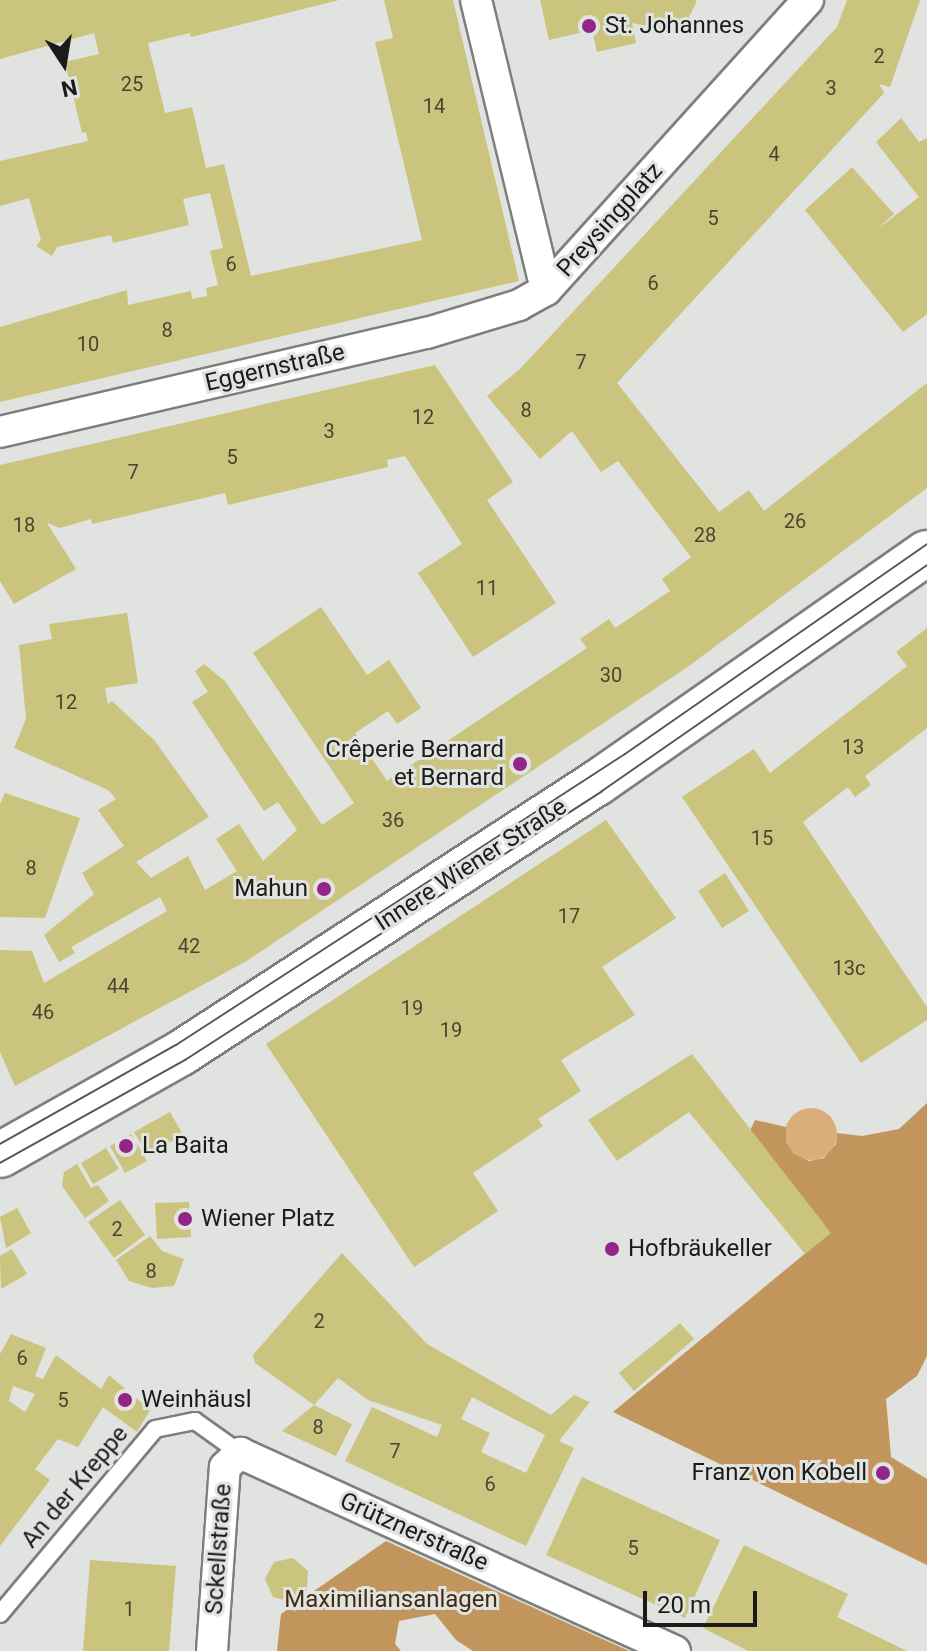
<!DOCTYPE html>
<meta charset="utf-8">
<style>
body{margin:0}
#map{position:relative;width:927px;height:1651px;overflow:hidden;background:#e0e3df;font-family:Roboto,sans-serif}
div>[style]{position:absolute}
[style*='--x']{left:calc(var(--x)*1px);top:calc(var(--y)*1px);width:calc(var(--w)*1px);rotate:calc(var(--a)*1deg)}
.green>*{inset:0;background:#daae79}
.round{border-radius:50%}
.forest>*{inset:0;background:#c2955d}
.building>*{inset:0;background:#cbc47e}
.roads{filter:drop-shadow(2px 0 #7c7f7b) drop-shadow(-2px 0 #7c7f7b) drop-shadow(0 2px #7c7f7b) drop-shadow(0 -2px #7c7f7b)}
.lane>*{height:16px;margin:-8px;padding:0 8px;transform-origin:8px;border-radius:8px;background:#fff}
.street>*{height:30px;margin:-15px;padding:0 15px;transform-origin:15px;border-radius:15px;background:#fff}
.secondary>*{height:44px;margin:-22px;padding:0 22px;transform-origin:22px;border-radius:22px;background:#fff}
.tram>*{height:2px;margin:-1px;padding:0 1px;transform-origin:1px;border-radius:1px;background:#555754}
.dots>*{width:22px;height:22px;translate:-50% -50%;box-sizing:border-box;border:4px solid #e0e3df;border-radius:50%}
span{translate:-50% -50%;white-space:nowrap;text-align:center;line-height:1.15;-webkit-text-stroke:6px #e0e3df;paint-order:stroke}
.number-label{font-size:20px;color:#474633}
.number-label span{-webkit-text-stroke-width:0}
.poi-label{font-size:24px;color:#1b1c1a}
.left{translate:0 -50%;text-align:left}
.right{translate:-100% -50%;text-align:right}
.street-label{font-size:24px;color:#1b1c1a}
.park-label{font-size:24px;color:#402d13}
.north{position:absolute;left:24px;top:24px;width:80px;height:80px;-webkit-text-stroke:6px #e0e3df;paint-order:stroke;rotate:168deg;font-size:22px;font-weight:700;line-height:32px;text-align:center;color:#1b1c1a}
.north::after{content:'';display:block;margin:auto;width:28px;height:36px;background:#1b1c1a;clip-path:polygon(50% 0,100% 100%,50% 72%,0 100%)}
.scale{position:absolute;left:643px;top:1591px;width:114px;height:36px;box-sizing:border-box;border:4px solid #1b1c1a;border-top:0;padding-left:10px;font-size:24px;line-height:28px;white-space:nowrap;color:#1b1c1a;-webkit-text-stroke:6px #e0e3df;paint-order:stroke}
</style>
<div id="map">
<div class="green">
<i class="round" style="left:785px;top:1108px;width:52px;height:52px"></i>
</div>
<div class="forest">
<i style="clip-path:polygon(927px 1103px,927px 1356px,917px 1376px,886px 1399px,891px 1457px,927px 1479px,927px 1565px,613px 1412px,830px 1233px,749px 1133px,755px 1120px,786px 1127px,786px 1142px,794px 1154px,809px 1161px,824px 1158px,836px 1144px,837px 1133px,862px 1136px,899px 1129px)"></i>
<i style="clip-path:polygon(386px 1541px,629px 1651px,473px 1651px,456px 1640px,435px 1614px,399px 1621px,395px 1644px,401px 1651px,277px 1651px,281px 1614px)"></i>
</div>
<div class="building">
<i style="clip-path:polygon(0 0,339px 0,191px 37px,190px 33px,148px 43px,165px 113px,192px 107px,206px 168px,224px 164px,251px 276px,422px 240px,375px 42px,393px 38px,384px 0,453px 0,519px 281px,0 402px,0 327px,127px 290px,128px 305px,191px 291px,192px 299px,207px 296px,206px 288px,218px 285px,210px 251px,223px 248px,210px 193px,183px 199px,189px 225px,113px 243px,111px 235px,57px 247px,52px 256px,36px 246px,41px 240px,29px 198px,0 206px,0 161px,88px 141px,86px 132px,82px 133px,65px 62px,99px 54px,94px 33px,0 59px)"></i>
<i style="clip-path:polygon(540px 0,696px 0,696px 3px,688px 19px,671px 31px,632px 23px,636px 43px,597px 52px,592px 30px,549px 40px)"></i>
<i style="clip-path:polygon(847px 0,920px 0,890px 87px,879px 84px,884px 93px,617px 383px,719px 512px,749px 490px,764px 511px,927px 383px,927px 488px,689px 666px,245px 962px,15px 1086px,0 1052px,0 950px,32px 951px,44px 983px,167px 911px,160px 897px,71px 947px,75px 953px,59px 962px,44px 935px,94px 894px,82px 873px,124px 846px,98px 810px,116px 799px,108px 790px,14px 748px,26px 719px,19px 645px,52px 639px,49px 624px,127px 613px,138px 683px,105px 688px,108px 704px,112px 701px,155px 741px,209px 817px,136px 862px,151px 878px,188px 856px,205px 890px,237px 871px,216px 839px,239px 824px,263px 861px,297px 830px,278px 802px,264px 811px,192px 702px,208px 692px,195px 671px,204px 664px,225px 681px,322px 825px,354px 803px,253px 653px,321px 607px,367px 675px,389px 660px,421px 708px,397px 724px,388px 711px,355px 733px,387px 781px,587px 648px,580px 639px,609px 619px,615px 628px,670px 591px,662px 579px,691px 557px,618px 461px,601px 472px,572px 431px,540px 459px,487px 396px,520px 369px,837px 27px)"></i>
<i style="clip-path:polygon(901px 118px,919px 142px,927px 138px,927px 314px,903px 332px,805px 210px,852px 167px,894px 214px,875px 231px,919px 197px,876px 142px)"></i>
<i style="clip-path:polygon(435px 365px,513px 482px,487px 500px,556px 603px,473px 657px,418px 573px,462px 544px,405px 456px,387px 460px,388px 467px,228px 505px,225px 493px,92px 524px,91px 519px,60px 528px,47px 523px,76px 569px,14px 604px,0 581px,0 465px)"></i>
<i style="clip-path:polygon(927px 628px,927px 728px,865px 776px,871px 785px,855px 797px,848px 787px,803px 822px,927px 1007px,927px 1020px,861px 1063px,682px 797px,754px 749px,770px 773px,907px 666px,896px 652px)"></i>
<i style="clip-path:polygon(5px 793px,80px 818px,45px 918px,0 917px,0 804px)"></i>
<i style="clip-path:polygon(606px 820px,676px 918px,602px 967px,635px 1015px,561px 1060px,581px 1091px,538px 1119px,543px 1126px,473px 1173px,498px 1211px,414px 1267px,266px 1044px)"></i>
<i style="clip-path:polygon(725px 873px,749px 911px,722px 928px,698px 891px)"></i>
<i style="clip-path:polygon(692px 1054px,831px 1233px,805px 1254px,689px 1112px,617px 1161px,588px 1120px)"></i>
<i style="clip-path:polygon(170px 1112px,183px 1135px,148px 1155px,134px 1132px)"></i>
<i style="clip-path:polygon(131px 1134px,147px 1161px,125px 1173px,110px 1146px)"></i>
<i style="clip-path:polygon(106px 1148px,119px 1169px,93px 1184px,81px 1163px)"></i>
<i style="clip-path:polygon(77px 1164px,91px 1188px,98px 1185px,109px 1201px,85px 1218px,62px 1186px,64px 1172px)"></i>
<i style="clip-path:polygon(120px 1200px,145px 1235px,114px 1258px,88px 1222px)"></i>
<i style="clip-path:polygon(189px 1202px,191px 1237px,157px 1239px,155px 1203px)"></i>
<i style="clip-path:polygon(17px 1208px,31px 1233px,6px 1248px,0 1217px)"></i>
<i style="clip-path:polygon(150px 1236px,162px 1251px,184px 1259px,174px 1286px,152px 1288px,129px 1281px,116px 1260px)"></i>
<i style="clip-path:polygon(12px 1249px,27px 1274px,1px 1289px,0 1256px)"></i>
<i style="clip-path:polygon(evenodd,342px 1253px,427px 1344px,551px 1415px,574px 1395px,590px 1402px,559px 1441px,574px 1448px,526px 1546px,345px 1461px,372px 1407px,437px 1437px,442px 1425px,368px 1400px,338px 1378px,314px 1405px,255px 1363px,253px 1355px,342px 1253px,472px 1397px,545px 1435px,526px 1473px,481px 1452px,490px 1433px,461px 1419px,472px 1397px)"></i>
<i style="clip-path:polygon(680px 1323px,694px 1339px,634px 1391px,619px 1373px)"></i>
<i style="clip-path:polygon(evenodd,11px 1334px,46px 1348px,35px 1376px,43px 1379px,56px 1355px,101px 1389px,109px 1375px,150px 1410px,137px 1432px,103px 1407px,78px 1447px,58px 1439px,35px 1469px,50px 1480px,0 1546px,0 1354px,11px 1334px,13px 1386px,35px 1394px,25px 1412px,9px 1401px,13px 1386px)"></i>
<i style="clip-path:polygon(314px 1405px,352px 1424px,336px 1456px,282px 1431px)"></i>
<i style="clip-path:polygon(582px 1477px,720px 1540px,685px 1618px,546px 1555px)"></i>
<i style="clip-path:polygon(744px 1545px,848px 1594px,837px 1617px,907px 1651px,748px 1651px,703px 1628px)"></i>
<i style="clip-path:polygon(293px 1558px,308px 1571px,307px 1590px,291px 1602px,273px 1597px,265px 1579px,274px 1562px)"></i>
<i style="clip-path:polygon(90px 1560px,176px 1566px,169px 1651px,83px 1651px)"></i>
</div>
<div class="roads">
<div class="lane">
<i style="--x:0;--y:1614;--w:241;--a:-50"></i>
<i style="--x:155;--y:1429;--w:41;--a:-11.3"></i>
<i style="--x:195;--y:1421;--w:55;--a:35.4"></i>
</div>
<div class="street">
<i style="--x:476;--y:0;--w:298;--a:76.4"></i>
<i style="--x:0;--y:432;--w:438;--a:-13.1"></i>
<i style="--x:427;--y:333;--w:96;--a:-16.9"></i>
<i style="--x:519;--y:305;--w:31;--a:-29"></i>
<i style="--x:546;--y:290;--w:391;--a:-47.9"></i>
<i style="--x:212;--y:1651;--w:184;--a:-86"></i>
<i style="--x:225;--y:1467;--w:21;--a:-43"></i>
<i style="--x:240;--y:1453;--w:478;--a:24.5"></i>
</div>
<div class="secondary">
<i style="--x:0;--y:1155;--w:208;--a:-29.4"></i>
<i style="--x:181;--y:1053;--w:496;--a:-33"></i>
<i style="--x:597;--y:783;--w:402;--a:-34.9"></i>
</div>
</div>
<div class="tram">
<i style="--x:0;--y:1144;--w:202;--a:-29.4"></i>
<i style="--x:176;--y:1045;--w:535;--a:-32.95"></i>
<i style="--x:625;--y:754;--w:368;--a:-34.8"></i>
<i style="--x:0;--y:1163;--w:212;--a:-29.1"></i>
<i style="--x:185;--y:1060;--w:496;--a:-32.8"></i>
<i style="--x:602;--y:791;--w:396;--a:-34.8"></i>
</div>
<div class="dots">
<i style="left:589px;top:26px;background:#922586"></i>
<i style="left:520px;top:764px;background:#922586"></i>
<i style="left:324px;top:889px;background:#922586"></i>
<i style="left:126px;top:1146px;background:#922586"></i>
<i style="left:185px;top:1219px;background:#922586"></i>
<i style="left:612px;top:1249px;background:#922586"></i>
<i style="left:125px;top:1400px;background:#922586"></i>
<i style="left:883px;top:1473px;background:#922586"></i>
</div>
<div class="number-label">
<span style="left:879px;top:56px">2</span>
<span style="left:132px;top:84px">25</span>
<span style="left:831px;top:88px">3</span>
<span style="left:434px;top:106px">14</span>
<span style="left:774px;top:154px">4</span>
<span style="left:713px;top:218px">5</span>
<span style="left:231px;top:264px">6</span>
<span style="left:653px;top:283px">6</span>
<span style="left:167px;top:330px">8</span>
<span style="left:88px;top:344px">10</span>
<span style="left:581px;top:362px">7</span>
<span style="left:526px;top:410px">8</span>
<span style="left:423px;top:417px">12</span>
<span style="left:329px;top:431px">3</span>
<span style="left:232px;top:457px">5</span>
<span style="left:133px;top:472px">7</span>
<span style="left:795px;top:521px">26</span>
<span style="left:24px;top:525px">18</span>
<span style="left:705px;top:535px">28</span>
<span style="left:487px;top:588px">11</span>
<span style="left:611px;top:675px">30</span>
<span style="left:66px;top:702px">12</span>
<span style="left:853px;top:747px">13</span>
<span style="left:393px;top:820px">36</span>
<span style="left:762px;top:838px">15</span>
<span style="left:31px;top:868px">8</span>
<span style="left:569px;top:916px">17</span>
<span style="left:189px;top:946px">42</span>
<span style="left:849px;top:968px">13c</span>
<span style="left:118px;top:986px">44</span>
<span style="left:412px;top:1008px">19</span>
<span style="left:43px;top:1012px">46</span>
<span style="left:451px;top:1030px">19</span>
<span style="left:117px;top:1229px">2</span>
<span style="left:151px;top:1271px">8</span>
<span style="left:319px;top:1321px">2</span>
<span style="left:22px;top:1358px">6</span>
<span style="left:63px;top:1400px">5</span>
<span style="left:318px;top:1427px">8</span>
<span style="left:395px;top:1451px">7</span>
<span style="left:490px;top:1484px">6</span>
<span style="left:633px;top:1548px">5</span>
<span style="left:129px;top:1609px">1</span>
</div>
<div class="poi-label">
<span class="left" style="left:605px;top:26px">St. Johannes</span>
<span class="right" style="left:504px;top:764px">Crêperie Bernard<br>et Bernard</span>
<span class="right" style="left:308px;top:889px">Mahun</span>
<span class="left" style="left:142px;top:1146px">La Baita</span>
<span class="left" style="left:201px;top:1219px">Wiener Platz</span>
<span class="left" style="left:628px;top:1249px">Hofbräukeller</span>
<span class="left" style="left:141px;top:1400px">Weinhäusl</span>
<span class="right" style="left:867px;top:1473px">Franz von Kobell</span>
</div>
<div class="street-label">
<span style="left:610px;top:220px;rotate:-48deg">Preysingplatz</span>
<span style="left:275px;top:368px;rotate:-13deg">Eggernstraße</span>
<span style="left:471px;top:865px;rotate:-33deg">Innere Wiener Straße</span>
<span style="left:75px;top:1487px;rotate:-50deg">An der Kreppe</span>
<span style="left:414px;top:1532px;rotate:24deg">Grütznerstraße</span>
<span style="left:219px;top:1549px;rotate:-86deg">Sckellstraße</span>
</div>
<div class="park-label">
<span style="left:391px;top:1600px">Maximiliansanlagen</span>
</div>
<div class="north">N</div>
<div class="scale">20 m</div>
</div>
